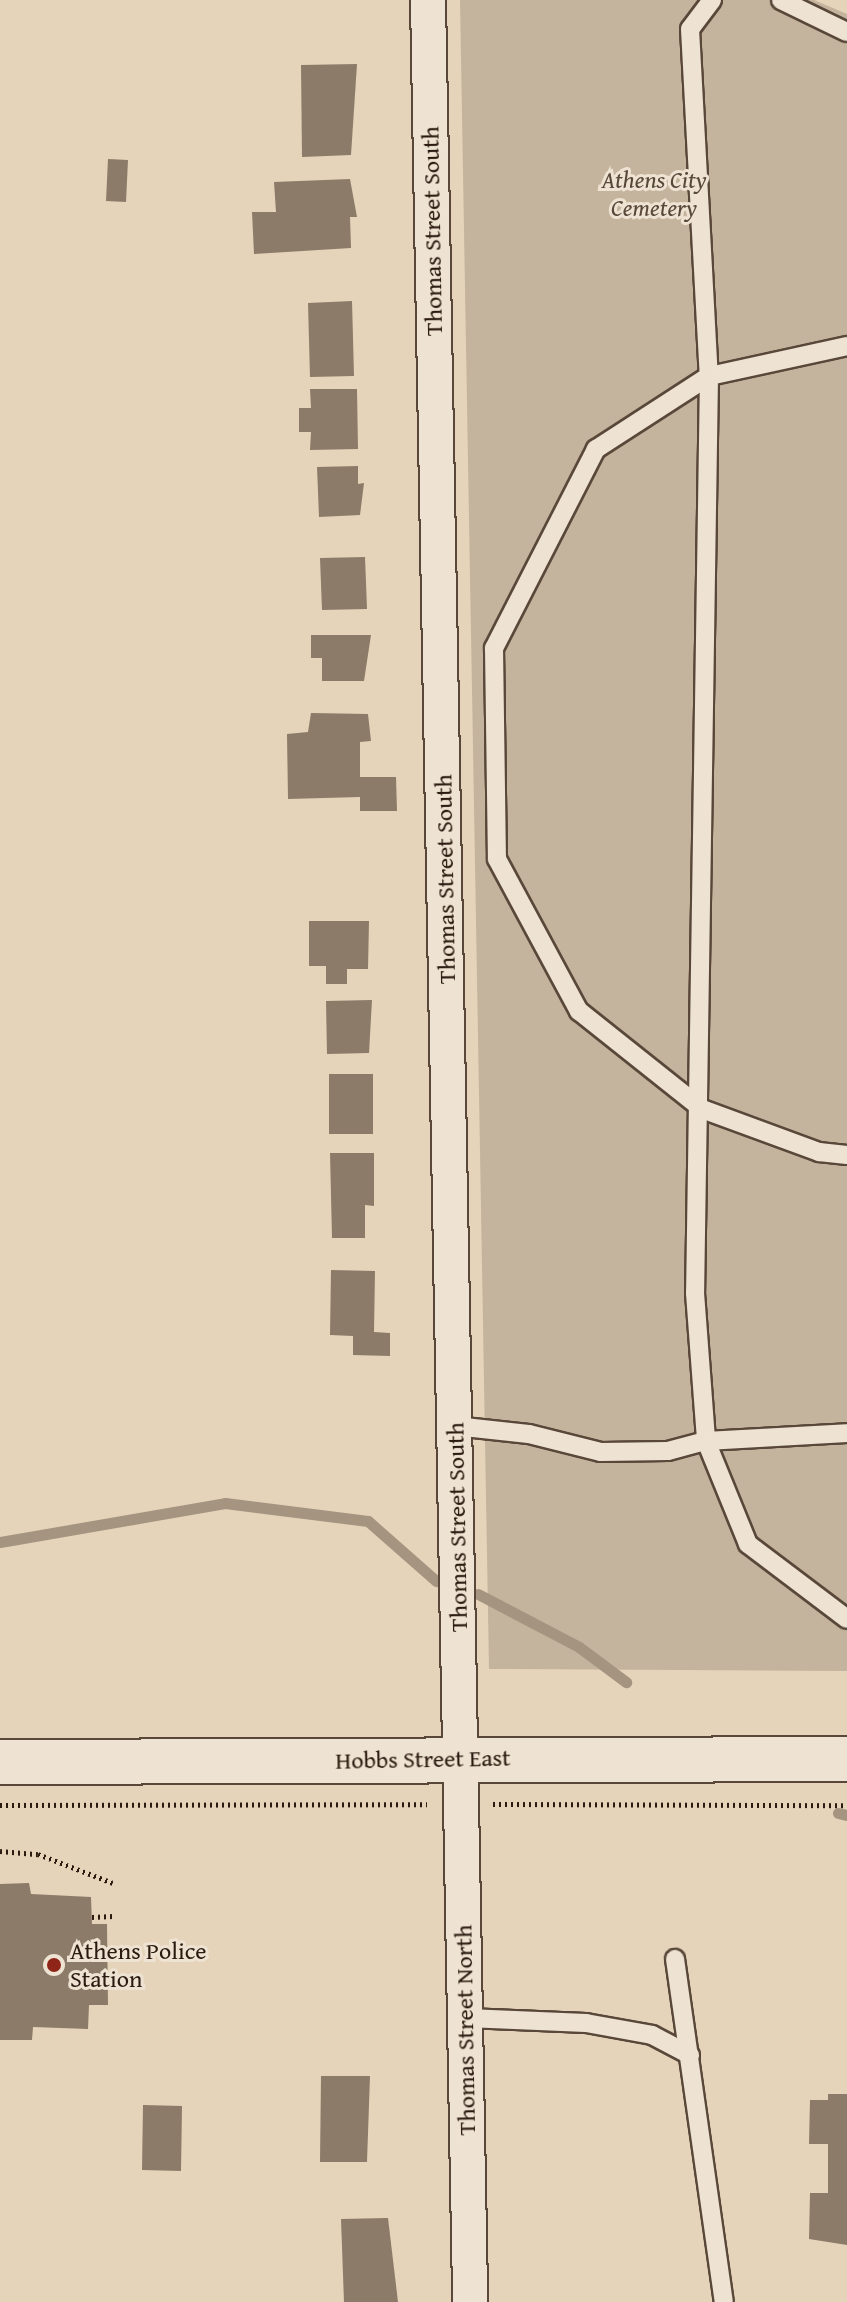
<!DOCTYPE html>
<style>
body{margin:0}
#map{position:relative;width:847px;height:2302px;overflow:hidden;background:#e5d4ba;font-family:"Gentium Book Plus",serif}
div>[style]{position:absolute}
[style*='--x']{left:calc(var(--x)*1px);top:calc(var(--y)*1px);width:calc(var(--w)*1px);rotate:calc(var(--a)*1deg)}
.green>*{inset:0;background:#c5b49d}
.stream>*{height:11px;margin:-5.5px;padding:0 5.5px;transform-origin:5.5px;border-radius:5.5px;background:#a59580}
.building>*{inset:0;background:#8b7b68}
.path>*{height:5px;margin-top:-2.5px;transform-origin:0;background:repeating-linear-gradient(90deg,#2a1a10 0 2px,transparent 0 6px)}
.roads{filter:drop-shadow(2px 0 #59483a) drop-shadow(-2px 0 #59483a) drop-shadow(0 2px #59483a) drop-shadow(0 -2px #59483a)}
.service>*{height:18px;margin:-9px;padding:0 9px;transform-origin:9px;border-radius:9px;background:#eee3d2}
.minor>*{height:34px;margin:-17px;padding:0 17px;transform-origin:17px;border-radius:17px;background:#eee3d2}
.secondary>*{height:44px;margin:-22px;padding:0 22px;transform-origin:22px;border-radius:22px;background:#eee3d2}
.dots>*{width:22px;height:22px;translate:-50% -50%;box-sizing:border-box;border:4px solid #eee3d2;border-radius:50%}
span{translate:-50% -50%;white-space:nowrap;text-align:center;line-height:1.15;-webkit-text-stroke:6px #eee3d2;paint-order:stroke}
.park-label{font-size:24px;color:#58483a;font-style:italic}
.street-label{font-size:24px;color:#2a1a10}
.poi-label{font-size:24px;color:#2a1a10}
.left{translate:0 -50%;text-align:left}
</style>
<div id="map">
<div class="green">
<i style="clip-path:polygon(460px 0,814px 0,847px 14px,847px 1671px,489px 1669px)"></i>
</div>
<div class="stream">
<i style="--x:0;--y:1542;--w:228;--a:-9.8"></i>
<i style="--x:225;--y:1503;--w:144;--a:7.2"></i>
<i style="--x:368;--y:1521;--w:91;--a:41.4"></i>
<i style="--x:478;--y:1594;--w:114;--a:27.7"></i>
<i style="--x:579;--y:1647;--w:59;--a:36.7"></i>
<i style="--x:838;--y:1813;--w:9;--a:13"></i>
</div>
<div class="building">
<i style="clip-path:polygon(357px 64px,351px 155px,302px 157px,301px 65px)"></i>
<i style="clip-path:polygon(108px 159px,128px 160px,126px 202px,106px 201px)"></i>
<i style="clip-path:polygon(350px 179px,357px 217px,350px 217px,351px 248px,254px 254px,252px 212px,276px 212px,274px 182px)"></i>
<i style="clip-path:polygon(352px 301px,354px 376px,310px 377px,308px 303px)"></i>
<i style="clip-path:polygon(310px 389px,357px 389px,358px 449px,310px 450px,311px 432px,299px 432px,299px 408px,311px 408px)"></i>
<i style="clip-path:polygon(358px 466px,358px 484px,364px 483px,360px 515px,319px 517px,317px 467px)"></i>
<i style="clip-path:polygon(365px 557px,367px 609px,322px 610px,320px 558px)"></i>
<i style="clip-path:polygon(311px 635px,371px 635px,364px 681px,322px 681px,322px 658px,311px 658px)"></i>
<i style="clip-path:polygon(311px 713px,368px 714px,371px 741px,360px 742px,360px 777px,396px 777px,397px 811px,360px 811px,360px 797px,288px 799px,287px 734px,308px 732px)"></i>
<i style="clip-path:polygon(309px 921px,369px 921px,368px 969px,347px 969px,347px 984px,326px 984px,326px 966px,309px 966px)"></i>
<i style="clip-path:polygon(372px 1000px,369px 1053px,327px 1054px,326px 1001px)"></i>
<i style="clip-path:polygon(329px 1074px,373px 1074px,373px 1134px,329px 1134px)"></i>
<i style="clip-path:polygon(330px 1153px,374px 1153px,374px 1206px,365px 1205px,365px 1238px,332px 1238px)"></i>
<i style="clip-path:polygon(331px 1270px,375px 1271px,374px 1332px,390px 1333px,390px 1356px,353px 1355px,353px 1336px,330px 1335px)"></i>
<i style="clip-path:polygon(29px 1883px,31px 1894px,91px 1897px,92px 1924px,107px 1924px,108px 2005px,89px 2005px,88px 2029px,33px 2027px,32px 2040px,0 2040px,0 1884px)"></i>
<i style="clip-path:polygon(321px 2076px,370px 2076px,367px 2162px,320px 2162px)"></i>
<i style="clip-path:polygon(828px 2094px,847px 2094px,847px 2245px,809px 2239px,810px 2193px,828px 2193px,828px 2144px,809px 2144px,810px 2100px,828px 2100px)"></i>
<i style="clip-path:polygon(143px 2105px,182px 2106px,181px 2171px,142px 2170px)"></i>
<i style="clip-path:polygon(388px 2218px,398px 2302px,344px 2302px,341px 2219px)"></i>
</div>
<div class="path">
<i style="--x:493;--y:1804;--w:354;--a:0.2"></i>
<i style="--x:0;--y:1805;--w:427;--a:-0.1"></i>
<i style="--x:0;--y:1851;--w:38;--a:5"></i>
<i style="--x:38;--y:1854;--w:80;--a:21.1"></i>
<i style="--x:92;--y:1917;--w:21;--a:-3"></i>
</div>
<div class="roads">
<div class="service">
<i style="--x:712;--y:0;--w:36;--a:127"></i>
<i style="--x:690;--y:29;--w:348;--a:86.9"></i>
<i style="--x:709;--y:376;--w:917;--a:90.87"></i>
<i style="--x:695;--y:1293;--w:148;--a:85.7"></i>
<i style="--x:706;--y:1441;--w:141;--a:-3.2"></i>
<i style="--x:781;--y:0;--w:73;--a:25.9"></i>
<i style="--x:847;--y:346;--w:141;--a:167.7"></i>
<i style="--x:709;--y:376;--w:135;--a:147.1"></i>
<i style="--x:596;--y:449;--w:224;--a:117.1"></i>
<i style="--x:494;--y:648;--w:211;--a:89.2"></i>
<i style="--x:497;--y:859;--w:173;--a:61.7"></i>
<i style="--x:579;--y:1011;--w:157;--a:38.5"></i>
<i style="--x:702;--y:1109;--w:125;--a:20.2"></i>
<i style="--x:819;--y:1152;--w:28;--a:6"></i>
<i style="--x:455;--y:1426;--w:74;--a:6.2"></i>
<i style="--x:529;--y:1434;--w:74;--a:14"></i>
<i style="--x:601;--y:1452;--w:67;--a:-0.9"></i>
<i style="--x:668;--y:1451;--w:39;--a:-15"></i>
<i style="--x:706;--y:1441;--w:111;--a:67.8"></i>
<i style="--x:748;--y:1544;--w:124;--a:37.1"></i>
<i style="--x:675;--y:1959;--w:346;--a:81.9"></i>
<i style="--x:467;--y:2018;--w:119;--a:2.4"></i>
<i style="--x:586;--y:2023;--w:67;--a:10.3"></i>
<i style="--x:652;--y:2035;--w:43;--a:27.8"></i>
</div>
<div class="minor">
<i style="--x:428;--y:0;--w:2302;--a:88.95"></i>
</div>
<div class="secondary">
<i style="--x:0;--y:1762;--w:847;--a:-0.2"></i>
</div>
</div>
<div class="dots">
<i style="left:54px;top:1965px;background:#8f2418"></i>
</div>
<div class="park-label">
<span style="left:654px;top:194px">Athens City<br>Cemetery</span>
</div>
<div class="street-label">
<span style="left:432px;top:231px;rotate:-91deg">Thomas Street South</span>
<span style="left:445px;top:879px;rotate:-91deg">Thomas Street South</span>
<span style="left:457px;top:1527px;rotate:-91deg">Thomas Street South</span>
<span style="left:423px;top:1759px;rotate:-1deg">Hobbs Street East</span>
<span style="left:465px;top:2030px;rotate:-91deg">Thomas Street North</span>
</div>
<div class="poi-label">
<span class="left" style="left:70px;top:1965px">Athens Police<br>Station</span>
</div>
</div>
